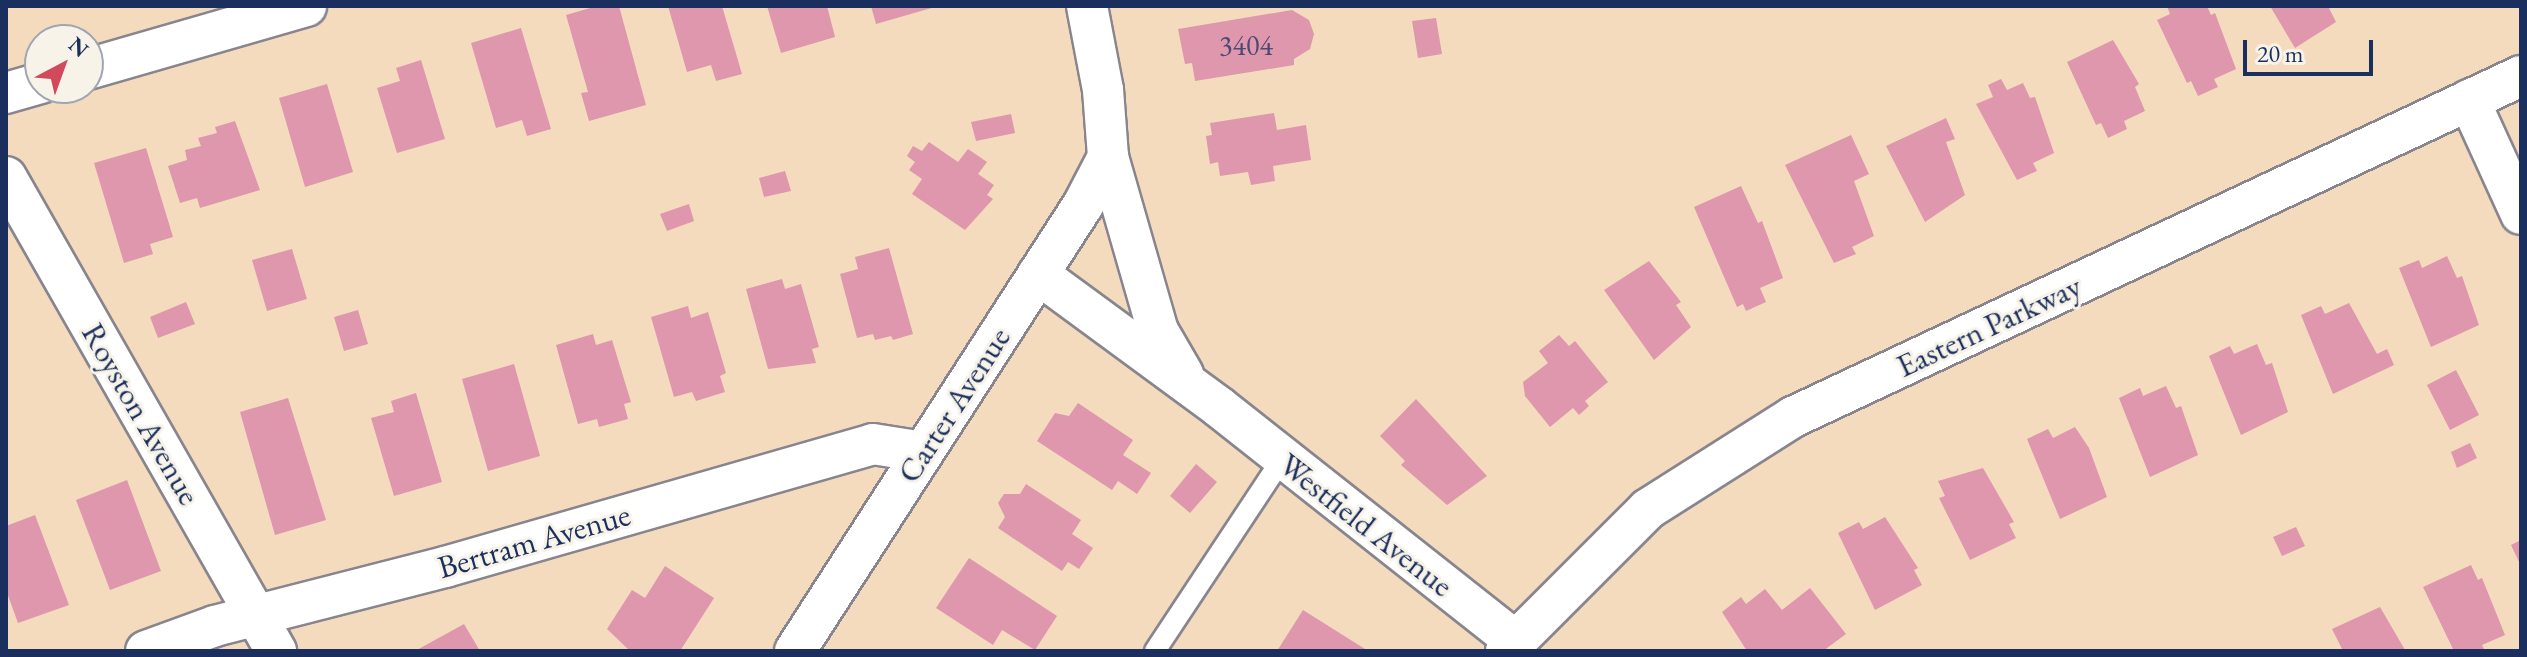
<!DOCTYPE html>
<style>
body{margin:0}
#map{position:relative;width:2527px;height:657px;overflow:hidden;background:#f4dbbe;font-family:"EB Garamond",serif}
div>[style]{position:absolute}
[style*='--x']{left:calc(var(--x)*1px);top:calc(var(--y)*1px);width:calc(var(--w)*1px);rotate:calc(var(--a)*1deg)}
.building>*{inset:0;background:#de97ad}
.roads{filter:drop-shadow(2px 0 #88858e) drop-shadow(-2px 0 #88858e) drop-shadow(0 2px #88858e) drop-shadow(0 -2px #88858e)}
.lane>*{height:20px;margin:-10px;padding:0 10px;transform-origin:10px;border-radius:10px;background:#fff}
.street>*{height:40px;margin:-20px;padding:0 20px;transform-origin:20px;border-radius:20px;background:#fff}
span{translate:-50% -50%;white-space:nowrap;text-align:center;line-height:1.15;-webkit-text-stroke:6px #f7f3e8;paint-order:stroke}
.number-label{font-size:28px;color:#4c4972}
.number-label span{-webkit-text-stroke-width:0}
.street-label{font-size:32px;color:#1b2f5e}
.frame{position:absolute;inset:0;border:8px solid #1b2f5e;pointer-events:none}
.north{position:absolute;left:24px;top:24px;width:80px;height:80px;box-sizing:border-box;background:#f7f3e8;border:2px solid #9fa5b1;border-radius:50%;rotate:41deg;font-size:22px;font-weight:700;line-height:32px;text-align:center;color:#1b2f5e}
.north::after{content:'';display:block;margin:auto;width:28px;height:36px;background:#d1495b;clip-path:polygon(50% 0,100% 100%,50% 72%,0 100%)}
.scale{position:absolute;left:2243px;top:40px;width:130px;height:36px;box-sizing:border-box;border:4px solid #1b2f5e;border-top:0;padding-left:10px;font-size:24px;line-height:28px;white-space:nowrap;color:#1b2f5e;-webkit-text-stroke:6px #f7f3e8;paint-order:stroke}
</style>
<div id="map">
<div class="building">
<i style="clip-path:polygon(597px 6px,619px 6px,646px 105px,589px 121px,581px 93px,588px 92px,566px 15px)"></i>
<i style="clip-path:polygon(668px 6px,722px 6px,742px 74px,716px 81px,711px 65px,687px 72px)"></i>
<i style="clip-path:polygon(767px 6px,827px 6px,835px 37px,781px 53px)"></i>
<i style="clip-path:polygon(871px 6px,934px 6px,935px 7px,876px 24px)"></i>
<i style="clip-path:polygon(2167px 6px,2207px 6px,2211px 15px,2215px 13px,2236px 69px,2214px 79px,2218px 87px,2198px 96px,2191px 81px,2187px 83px,2157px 20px,2170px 14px)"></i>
<i style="clip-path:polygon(2270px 6px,2328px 6px,2336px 22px,2295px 48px)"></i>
<i style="clip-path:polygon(1292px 10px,1309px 20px,1314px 34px,1310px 49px,1294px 59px,1294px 65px,1195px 81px,1192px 63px,1185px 64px,1178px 29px)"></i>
<i style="clip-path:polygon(1436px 18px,1442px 54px,1418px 58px,1412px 21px)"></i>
<i style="clip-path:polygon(521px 28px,551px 129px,527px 136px,522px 120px,496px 128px,471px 43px)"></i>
<i style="clip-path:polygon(2113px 40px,2139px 84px,2135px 87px,2145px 111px,2124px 121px,2127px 129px,2108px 138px,2101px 123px,2096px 125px,2067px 62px)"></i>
<i style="clip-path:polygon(421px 60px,445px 139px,397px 153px,377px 88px,400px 81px,396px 68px)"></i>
<i style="clip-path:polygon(2001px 79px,2007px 90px,2023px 83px,2030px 98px,2035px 97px,2054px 153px,2033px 163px,2037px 171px,2017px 180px,1976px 104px,1993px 97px,1988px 85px)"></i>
<i style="clip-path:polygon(327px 84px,353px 172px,305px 187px,279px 98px)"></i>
<i style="clip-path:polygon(1274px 113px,1277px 130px,1306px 125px,1311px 160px,1273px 166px,1275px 181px,1251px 185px,1248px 172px,1220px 176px,1218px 162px,1210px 164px,1206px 136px,1212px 135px,1210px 123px)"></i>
<i style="clip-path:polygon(1011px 114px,1015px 133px,976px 141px,971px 122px)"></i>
<i style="clip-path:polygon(1946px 118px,1955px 139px,1946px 142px,1965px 195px,1925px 222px,1886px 146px)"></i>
<i style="clip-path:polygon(235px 121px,260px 190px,200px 208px,197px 198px,180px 203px,168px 166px,187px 160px,185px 150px,201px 146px,198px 138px,217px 133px,215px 127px)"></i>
<i style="clip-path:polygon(1851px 135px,1869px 174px,1854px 181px,1874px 236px,1852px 247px,1856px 254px,1834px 263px,1785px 165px)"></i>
<i style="clip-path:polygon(929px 142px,958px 162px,968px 149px,987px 162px,978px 174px,994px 185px,987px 195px,993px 199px,965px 230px,912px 194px,922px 179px,909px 170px,915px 162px,907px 156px,913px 146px,922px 151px)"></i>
<i style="clip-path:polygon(146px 148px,173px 237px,150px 244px,153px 254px,124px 263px,94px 163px)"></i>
<i style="clip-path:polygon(785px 171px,791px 191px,764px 197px,759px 178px)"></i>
<i style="clip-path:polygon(1741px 186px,1758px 223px,1762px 221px,1783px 278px,1760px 288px,1766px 302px,1746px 311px,1743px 304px,1737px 307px,1694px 207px)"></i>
<i style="clip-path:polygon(689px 204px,694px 221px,667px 231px,660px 214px)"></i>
<i style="clip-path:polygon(889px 248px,913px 334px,893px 340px,891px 336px,875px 340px,873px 334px,857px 338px,840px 274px,858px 269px,855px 257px)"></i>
<i style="clip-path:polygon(292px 249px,307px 299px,267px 311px,252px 260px)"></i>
<i style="clip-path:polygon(2447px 256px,2457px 278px,2462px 276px,2479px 325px,2431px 347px,2399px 268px,2419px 260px,2422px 268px)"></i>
<i style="clip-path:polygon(1649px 261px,1681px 302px,1676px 305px,1691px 327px,1654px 360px,1604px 290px)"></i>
<i style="clip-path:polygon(782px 279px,785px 289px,801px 284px,819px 347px,812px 349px,816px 363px,768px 369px,746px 289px)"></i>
<i style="clip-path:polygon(186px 302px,195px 324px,158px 338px,150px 317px)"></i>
<i style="clip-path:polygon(2349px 303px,2377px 354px,2387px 349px,2394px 365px,2333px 394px,2301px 315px,2321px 306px,2325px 314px)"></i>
<i style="clip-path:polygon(688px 306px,691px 318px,708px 312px,726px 373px,720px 376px,725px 392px,696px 401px,692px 392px,674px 397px,651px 317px)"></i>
<i style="clip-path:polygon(358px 310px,368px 344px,344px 351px,334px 317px)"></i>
<i style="clip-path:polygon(593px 334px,596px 345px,612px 340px,631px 402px,624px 404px,628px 419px,599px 427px,597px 419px,578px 424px,556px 345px)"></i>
<i style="clip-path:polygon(1559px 335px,1569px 346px,1575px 341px,1608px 382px,1585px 401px,1589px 406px,1579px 415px,1573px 408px,1550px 427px,1525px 396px,1523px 382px,1548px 363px,1539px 351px)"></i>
<i style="clip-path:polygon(2257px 344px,2266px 365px,2272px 363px,2288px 412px,2241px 435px,2209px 356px,2230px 346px,2234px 354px)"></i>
<i style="clip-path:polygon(514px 364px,540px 456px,488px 471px,462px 379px)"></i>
<i style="clip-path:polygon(2456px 370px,2479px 415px,2450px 430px,2427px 385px)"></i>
<i style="clip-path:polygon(2166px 386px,2176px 408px,2181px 406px,2198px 455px,2150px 477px,2119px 398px,2140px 388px,2143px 396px)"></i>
<i style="clip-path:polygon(416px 393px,442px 482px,394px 496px,371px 418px,394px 412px,391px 401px)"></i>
<i style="clip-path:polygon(288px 398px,326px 520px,275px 535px,240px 412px)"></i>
<i style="clip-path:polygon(1416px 399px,1487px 476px,1447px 505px,1401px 465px,1405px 461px,1380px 436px)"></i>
<i style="clip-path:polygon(1078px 403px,1133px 440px,1123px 455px,1151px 473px,1137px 494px,1118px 481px,1112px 490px,1037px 441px,1055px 413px,1069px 416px)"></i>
<i style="clip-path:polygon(2075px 427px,2089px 448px,2107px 497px,2060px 519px,2027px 439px,2048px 429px,2053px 438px)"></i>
<i style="clip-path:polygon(2470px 443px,2477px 458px,2457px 468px,2451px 452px)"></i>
<i style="clip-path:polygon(1196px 464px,1217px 482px,1190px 513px,1170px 496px)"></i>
<i style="clip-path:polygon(1983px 468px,2014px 522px,2009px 524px,2016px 538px,1970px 560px,1939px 498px,1945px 496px,1938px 481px)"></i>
<i style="clip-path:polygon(127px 480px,161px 571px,110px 590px,76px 500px)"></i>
<i style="clip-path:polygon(1026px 484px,1081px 520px,1072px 534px,1093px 548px,1079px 569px,1068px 562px,1062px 571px,998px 528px,1005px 517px,998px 503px,1004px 494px,1020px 494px)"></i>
<i style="clip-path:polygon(35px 515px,69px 605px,18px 623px,6px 590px,6px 526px)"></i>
<i style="clip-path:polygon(1885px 517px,1918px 568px,1914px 570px,1922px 585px,1875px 610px,1838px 533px,1859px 522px,1863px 529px)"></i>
<i style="clip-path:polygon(2296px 527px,2305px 546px,2282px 556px,2273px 537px)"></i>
<i style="clip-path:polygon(2521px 540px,2521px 566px,2511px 545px)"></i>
<i style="clip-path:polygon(969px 558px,1057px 616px,1035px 650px,1002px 630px,993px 645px,936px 608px)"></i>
<i style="clip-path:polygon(2471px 565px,2478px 580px,2482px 578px,2505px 635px,2482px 645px,2485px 651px,2453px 649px,2423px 587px)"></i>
<i style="clip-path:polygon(665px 566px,714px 598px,680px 651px,630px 651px,607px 629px,632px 590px,645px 598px)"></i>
<i style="clip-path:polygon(1810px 588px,1846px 634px,1823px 651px,1747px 651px,1722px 612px,1741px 597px,1746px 604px,1765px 589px,1782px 610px)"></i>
<i style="clip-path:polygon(2380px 607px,2405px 650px,2343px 651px,2332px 629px)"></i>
<i style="clip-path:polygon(1303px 610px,1365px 649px,1277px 651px)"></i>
<i style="clip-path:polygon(464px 624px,480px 651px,415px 651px)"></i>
</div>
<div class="roads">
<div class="lane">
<i style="--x:1155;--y:651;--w:230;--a:-56.5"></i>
</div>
<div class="street">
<i style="--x:1087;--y:6;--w:86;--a:79.2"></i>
<i style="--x:1103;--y:90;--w:67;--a:85.7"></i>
<i style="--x:1108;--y:157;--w:181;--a:74"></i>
<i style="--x:1158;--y:331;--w:50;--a:59.8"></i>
<i style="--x:88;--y:69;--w:227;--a:-16.1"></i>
<i style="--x:6;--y:93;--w:35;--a:-16"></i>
<i style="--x:2469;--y:100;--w:125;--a:65.5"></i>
<i style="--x:6;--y:177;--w:546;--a:60.33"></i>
<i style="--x:1038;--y:274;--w:225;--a:36.3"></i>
<i style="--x:1219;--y:407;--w:376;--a:38.3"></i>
<i style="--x:146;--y:651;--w:73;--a:-19.9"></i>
<i style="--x:215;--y:626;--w:237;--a:-14.4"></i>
<i style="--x:445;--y:567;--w:445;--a:-16"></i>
<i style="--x:873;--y:444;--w:51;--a:9.1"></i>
<i style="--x:795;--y:651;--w:531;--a:-57.15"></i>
<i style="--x:1083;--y:205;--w:54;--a:-62.5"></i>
<i style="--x:1506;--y:651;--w:201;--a:-45"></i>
<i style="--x:1648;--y:509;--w:172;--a:-32.4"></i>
<i style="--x:1793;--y:417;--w:804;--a:-25.1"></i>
</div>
</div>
<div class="number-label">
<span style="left:1246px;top:45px">3404</span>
</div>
<div class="street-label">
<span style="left:1989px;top:326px;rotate:-25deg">Eastern Parkway</span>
<span style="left:954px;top:405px;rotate:-57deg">Carter Avenue</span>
<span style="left:141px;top:414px;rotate:60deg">Royston Avenue</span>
<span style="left:1366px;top:525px;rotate:38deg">Westfield Avenue</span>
<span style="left:534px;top:541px;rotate:-16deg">Bertram Avenue</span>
</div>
<div class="frame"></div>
<div class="north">N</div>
<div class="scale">20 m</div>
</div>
